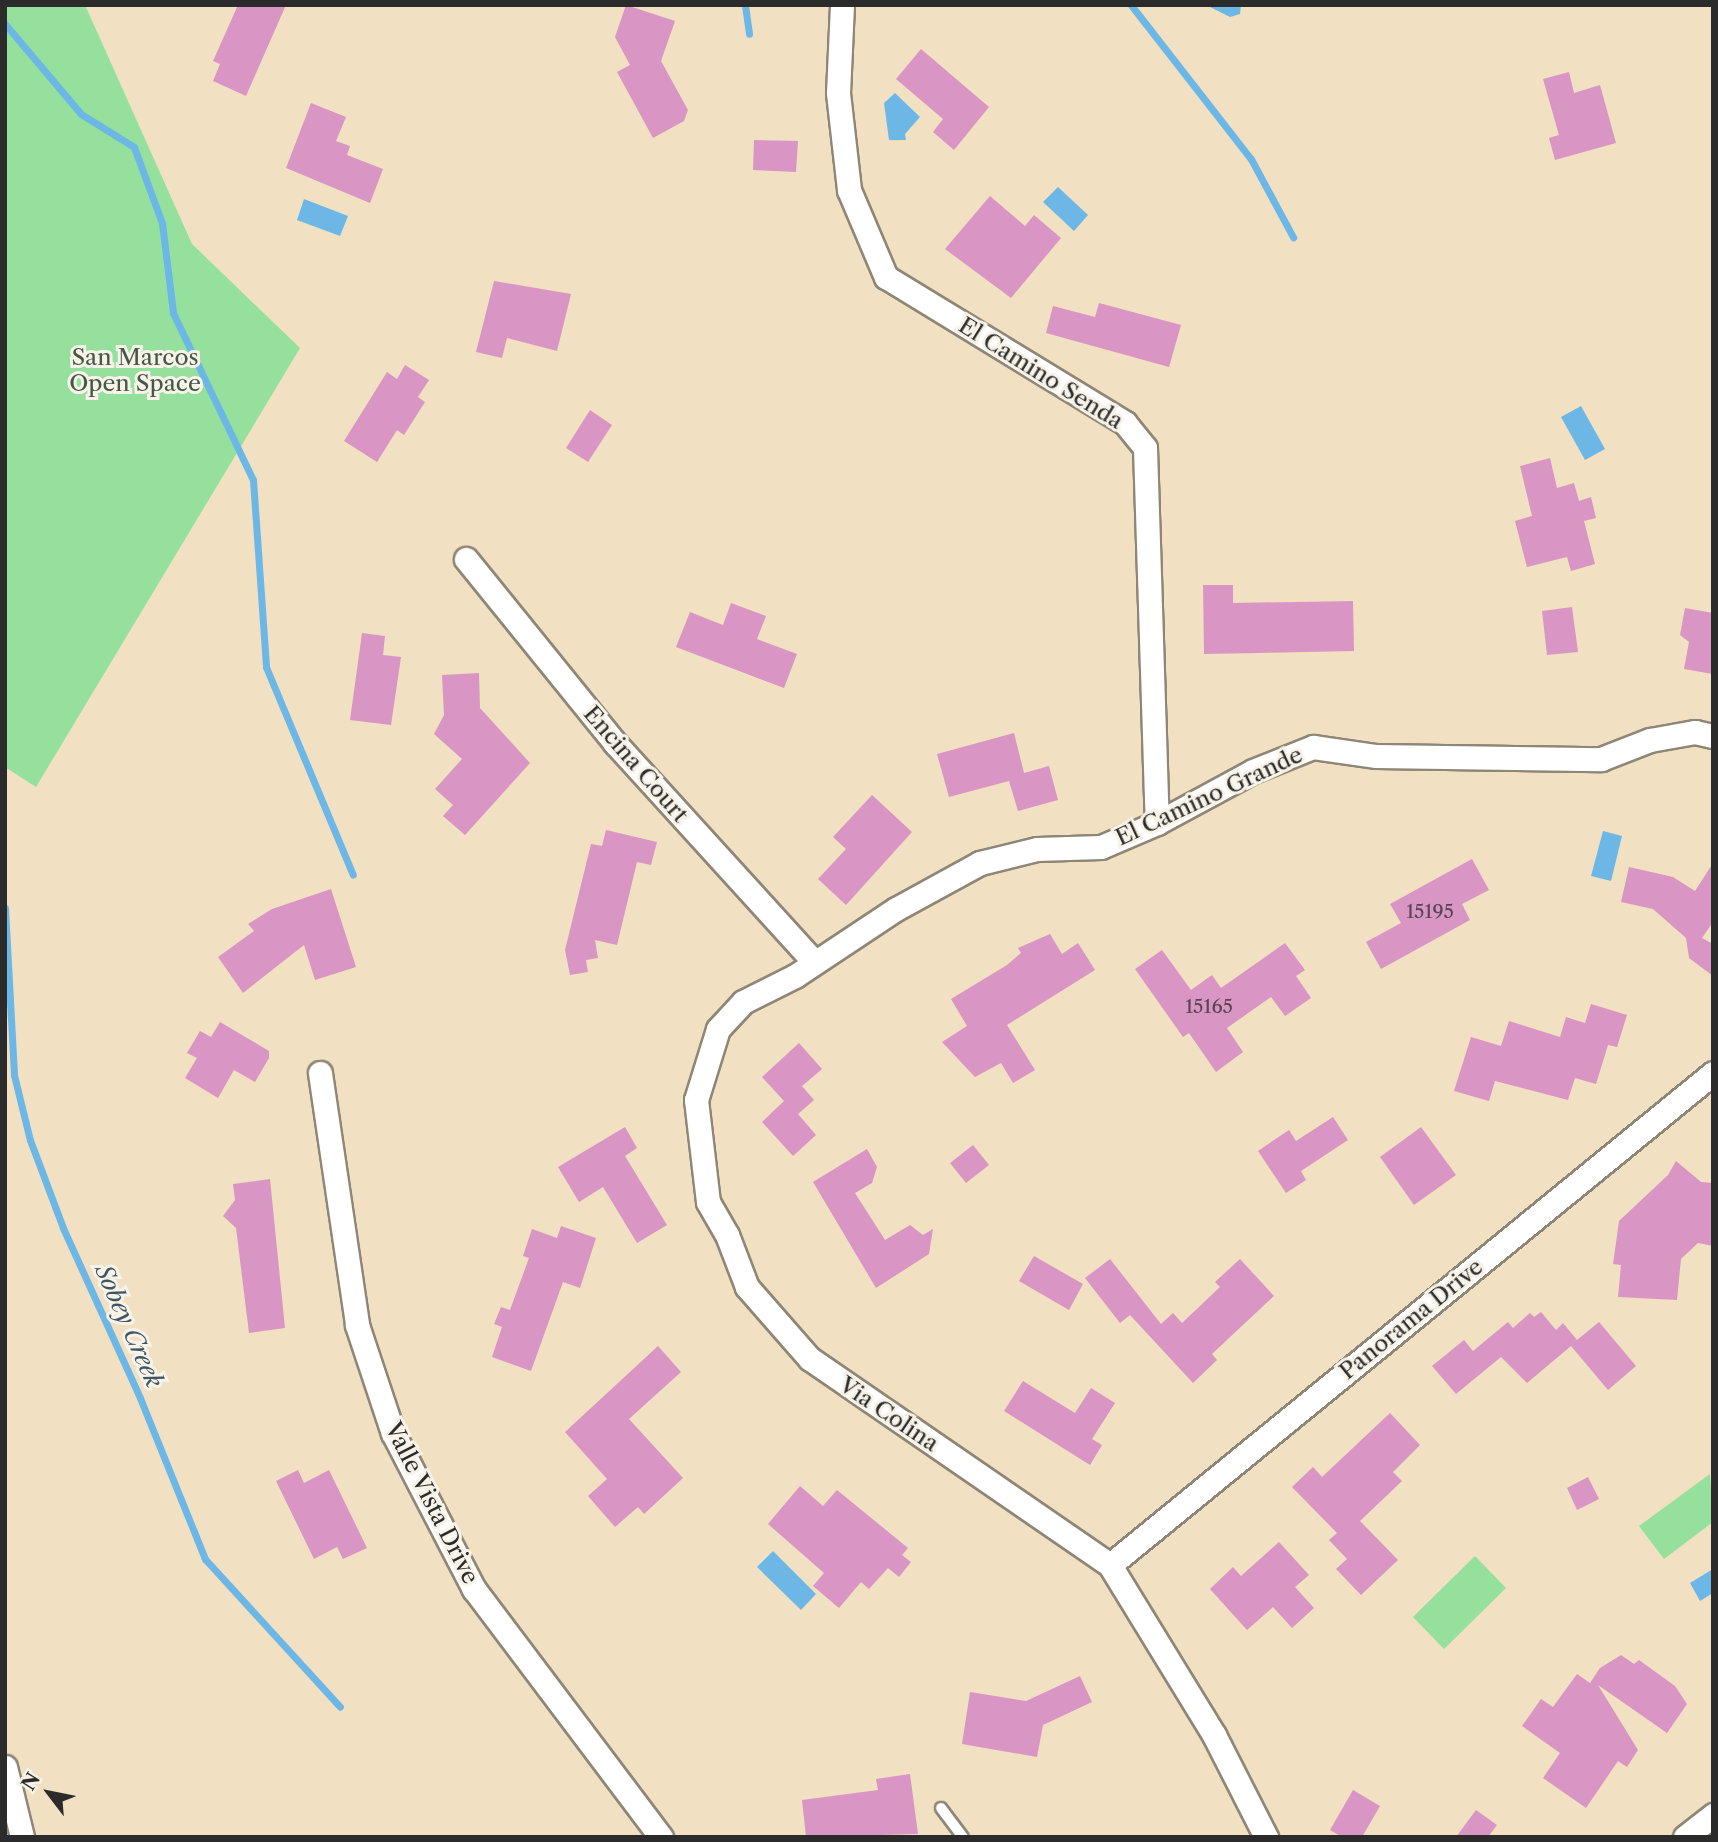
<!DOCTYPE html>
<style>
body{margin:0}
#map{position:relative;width:1718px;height:1842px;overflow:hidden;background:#f1e0c2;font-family:"Libre Caslon Text",serif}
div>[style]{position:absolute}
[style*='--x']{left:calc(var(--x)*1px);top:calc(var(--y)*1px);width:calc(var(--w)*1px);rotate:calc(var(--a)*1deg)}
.green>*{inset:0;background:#94e09c}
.water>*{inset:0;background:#6db7e6}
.stream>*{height:7px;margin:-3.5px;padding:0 3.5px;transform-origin:3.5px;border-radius:3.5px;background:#6db7e6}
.building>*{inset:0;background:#d995c3}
.roads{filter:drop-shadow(2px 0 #8e8676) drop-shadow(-2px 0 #8e8676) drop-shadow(0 2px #8e8676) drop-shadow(0 -2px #8e8676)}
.service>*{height:10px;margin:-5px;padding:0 5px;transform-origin:5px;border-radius:5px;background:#fff}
.minor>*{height:23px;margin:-11.5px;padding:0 11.5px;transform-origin:11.5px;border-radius:11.5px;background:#fff}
span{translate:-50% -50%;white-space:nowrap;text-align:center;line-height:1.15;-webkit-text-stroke:6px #f7f3e8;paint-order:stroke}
.number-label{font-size:19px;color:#564651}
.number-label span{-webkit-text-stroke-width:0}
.park-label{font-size:23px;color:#455847}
.street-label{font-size:23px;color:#2b2b2b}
.water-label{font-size:24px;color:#3f5563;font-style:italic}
.frame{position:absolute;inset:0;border:7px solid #2b2b2b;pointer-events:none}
.north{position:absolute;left:14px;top:1758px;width:70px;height:70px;-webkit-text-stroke:5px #f7f3e8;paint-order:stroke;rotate:302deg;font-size:19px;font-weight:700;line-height:28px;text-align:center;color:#2b2b2b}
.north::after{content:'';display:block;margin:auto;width:24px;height:32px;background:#2b2b2b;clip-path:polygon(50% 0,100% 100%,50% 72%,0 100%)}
</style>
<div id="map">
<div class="green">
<i style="clip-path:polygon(5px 5px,85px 5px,192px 244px,300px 348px,36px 787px,5px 767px)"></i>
<i style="clip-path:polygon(1710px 1474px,1713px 1522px,1664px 1559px,1639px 1526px)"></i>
<i style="clip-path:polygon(1475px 1556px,1506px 1588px,1444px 1649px,1413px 1617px)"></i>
</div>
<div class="water">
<i style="clip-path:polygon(1206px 5px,1241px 5px,1240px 14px,1230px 17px)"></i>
<i style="clip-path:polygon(895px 93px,920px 117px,905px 134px,906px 140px,889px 140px,884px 103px)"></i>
<i style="clip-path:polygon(1058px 187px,1088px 215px,1074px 231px,1043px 202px)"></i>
<i style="clip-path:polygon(304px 199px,348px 216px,340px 236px,297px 220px)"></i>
<i style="clip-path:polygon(1581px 406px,1605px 449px,1585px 460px,1561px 417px)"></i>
<i style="clip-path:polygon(1603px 831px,1622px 836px,1611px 881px,1591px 876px)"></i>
<i style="clip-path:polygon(773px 1551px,816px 1594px,801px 1610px,757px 1567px)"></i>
<i style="clip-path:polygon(1713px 1569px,1713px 1593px,1700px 1601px,1690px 1583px)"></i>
</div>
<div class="stream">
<i style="--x:745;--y:5;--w:29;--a:82"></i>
<i style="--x:1131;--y:5;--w:195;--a:52.1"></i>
<i style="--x:1251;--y:159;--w:89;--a:61.7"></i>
<i style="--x:5;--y:24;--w:118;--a:49.8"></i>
<i style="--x:81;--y:114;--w:62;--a:31.9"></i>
<i style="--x:134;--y:147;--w:81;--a:69.8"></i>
<i style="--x:162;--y:223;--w:91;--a:83"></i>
<i style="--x:173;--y:313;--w:185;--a:64.4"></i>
<i style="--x:253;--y:480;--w:187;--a:86"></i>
<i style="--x:266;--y:667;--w:225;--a:67.3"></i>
<i style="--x:5;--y:908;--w:167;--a:86.9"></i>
<i style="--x:14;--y:1075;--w:67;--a:76.2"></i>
<i style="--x:30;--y:1140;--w:94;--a:69.4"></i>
<i style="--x:63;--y:1228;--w:187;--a:65.6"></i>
<i style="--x:140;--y:1398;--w:174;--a:68"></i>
<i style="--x:205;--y:1559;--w:200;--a:47.6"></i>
</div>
<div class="building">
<i style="clip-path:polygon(238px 5px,286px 5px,246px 96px,213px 81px,220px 64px,213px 61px)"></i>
<i style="clip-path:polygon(626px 5px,675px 21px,661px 61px,688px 110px,684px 121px,653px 138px,617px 72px,630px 65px,615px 37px)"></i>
<i style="clip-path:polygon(921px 49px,989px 107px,954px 150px,933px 132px,943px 119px,896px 79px)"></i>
<i style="clip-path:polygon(1569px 72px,1574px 93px,1600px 85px,1616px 143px,1555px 160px,1549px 138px,1559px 135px,1543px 79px)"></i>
<i style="clip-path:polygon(311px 103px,346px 117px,336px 141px,350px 146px,347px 155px,383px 169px,370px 203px,286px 168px)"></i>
<i style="clip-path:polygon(754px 140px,798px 141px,796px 172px,753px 170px)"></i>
<i style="clip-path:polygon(990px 196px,1025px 226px,1034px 215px,1061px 238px,1011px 298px,945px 249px)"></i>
<i style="clip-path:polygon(494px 281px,571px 294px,557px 351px,507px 338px,502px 358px,476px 352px)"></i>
<i style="clip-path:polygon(1099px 303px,1181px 325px,1169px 367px,1046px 333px,1053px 306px,1095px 317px)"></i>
<i style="clip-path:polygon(405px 365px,429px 380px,418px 397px,425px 402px,404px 435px,397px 430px,377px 462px,344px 441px,387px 372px,397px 379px)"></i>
<i style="clip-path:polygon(590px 410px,612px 425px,588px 462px,566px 448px)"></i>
<i style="clip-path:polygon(1550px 458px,1557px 488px,1574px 483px,1579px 501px,1591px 497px,1596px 518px,1584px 521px,1595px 564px,1571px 571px,1567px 557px,1527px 567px,1515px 521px,1532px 516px,1520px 466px)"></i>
<i style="clip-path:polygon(1203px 585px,1233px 585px,1233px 603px,1353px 601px,1354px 651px,1204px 654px)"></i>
<i style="clip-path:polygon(731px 603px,766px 616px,757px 639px,797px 654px,784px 688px,676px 647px,690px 612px,723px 625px)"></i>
<i style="clip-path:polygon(1572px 607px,1578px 652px,1547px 655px,1542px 611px)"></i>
<i style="clip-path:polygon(1685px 608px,1713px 613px,1713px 674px,1684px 669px,1689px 642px,1680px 635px)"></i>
<i style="clip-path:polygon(362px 633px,385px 636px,383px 655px,401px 657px,391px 725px,350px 720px)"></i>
<i style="clip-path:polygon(479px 673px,480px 708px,530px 763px,465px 835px,443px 816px,453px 805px,435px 789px,462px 759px,434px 734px,444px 715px,442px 675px)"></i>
<i style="clip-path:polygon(1014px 733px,1024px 773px,1049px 766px,1058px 800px,1018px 811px,1009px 781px,949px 797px,937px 754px)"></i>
<i style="clip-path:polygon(872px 795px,912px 832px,846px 905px,818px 879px,846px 849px,833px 837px)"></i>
<i style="clip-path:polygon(606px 830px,657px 842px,651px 865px,637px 862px,617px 945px,595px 940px,598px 958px,586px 960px,588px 972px,570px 975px,565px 950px,591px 844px,602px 846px)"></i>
<i style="clip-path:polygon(1472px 859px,1489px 890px,1462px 904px,1470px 920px,1381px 969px,1366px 942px,1401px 923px,1390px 904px)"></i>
<i style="clip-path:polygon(1713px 863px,1713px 922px,1702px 938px,1713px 944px,1713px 976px,1689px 958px,1686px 938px,1653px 909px,1621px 902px,1629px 867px,1673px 877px,1695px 891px)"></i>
<i style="clip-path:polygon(331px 889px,356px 967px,315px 980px,304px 945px,243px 993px,218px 957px,254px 931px,248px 924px,272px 909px)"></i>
<i style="clip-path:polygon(1050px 934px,1062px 954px,1078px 943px,1095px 970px,1007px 1025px,1035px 1070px,1013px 1083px,1001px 1063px,975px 1077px,942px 1042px,967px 1026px,951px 999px,1007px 965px,1021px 953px,1018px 948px)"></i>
<i style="clip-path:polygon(1285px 943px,1305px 970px,1296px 976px,1311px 998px,1285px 1016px,1271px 997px,1227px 1028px,1243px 1052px,1216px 1072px,1189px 1033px,1183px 1037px,1135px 969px,1162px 950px,1191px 990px,1212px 975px,1221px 988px)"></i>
<i style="clip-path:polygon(1591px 1004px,1627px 1015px,1617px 1047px,1608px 1045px,1596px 1084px,1575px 1078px,1568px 1100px,1495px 1081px,1489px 1101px,1454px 1091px,1471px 1037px,1501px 1046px,1509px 1021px,1560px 1037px,1566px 1017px,1585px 1023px)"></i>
<i style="clip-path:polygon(220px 1022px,269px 1051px,269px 1058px,255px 1082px,234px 1070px,218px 1098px,185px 1078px,197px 1058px,187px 1053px,200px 1031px,211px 1037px)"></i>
<i style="clip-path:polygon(799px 1043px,822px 1069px,802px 1086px,814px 1100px,798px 1114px,816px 1135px,793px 1156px,762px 1122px,784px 1101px,762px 1077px)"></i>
<i style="clip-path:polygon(1333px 1117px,1348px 1140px,1301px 1171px,1306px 1180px,1286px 1193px,1258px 1151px,1289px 1130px,1296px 1141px)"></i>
<i style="clip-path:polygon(625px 1127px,637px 1148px,625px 1156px,667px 1225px,637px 1243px,603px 1187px,579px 1202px,558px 1167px)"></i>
<i style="clip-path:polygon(1421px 1127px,1456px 1175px,1414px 1205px,1380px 1157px)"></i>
<i style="clip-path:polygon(973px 1145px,989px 1165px,966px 1183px,950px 1163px)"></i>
<i style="clip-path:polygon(867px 1149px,877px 1167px,872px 1183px,855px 1193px,885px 1240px,910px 1225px,923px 1235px,933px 1229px,929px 1254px,876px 1288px,813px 1182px)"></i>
<i style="clip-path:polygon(1676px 1161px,1701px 1182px,1713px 1183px,1713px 1246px,1698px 1243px,1681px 1259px,1677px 1300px,1618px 1297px,1621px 1265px,1613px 1264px,1619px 1221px,1668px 1175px)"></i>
<i style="clip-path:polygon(270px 1179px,285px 1328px,249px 1333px,236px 1228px,223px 1216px,235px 1200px,233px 1184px)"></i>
<i style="clip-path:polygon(561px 1226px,596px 1238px,580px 1288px,563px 1282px,531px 1371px,492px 1357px,502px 1327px,494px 1324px,501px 1307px,510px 1310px,529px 1258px,523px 1256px,532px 1229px,557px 1238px)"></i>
<i style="clip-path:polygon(1034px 1256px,1083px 1284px,1069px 1310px,1019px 1281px)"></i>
<i style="clip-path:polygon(1110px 1259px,1161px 1324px,1173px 1313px,1182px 1323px,1220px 1287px,1215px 1282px,1240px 1259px,1274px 1296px,1212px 1354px,1217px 1360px,1193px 1383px,1130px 1315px,1120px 1323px,1085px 1278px)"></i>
<i style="clip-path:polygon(1541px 1312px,1556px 1330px,1563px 1323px,1577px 1340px,1599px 1322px,1636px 1366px,1608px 1390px,1571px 1346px,1527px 1383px,1501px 1357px,1456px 1394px,1432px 1366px,1464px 1340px,1473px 1351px,1508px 1322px,1513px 1328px,1530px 1313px,1534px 1317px)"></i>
<i style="clip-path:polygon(658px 1346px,681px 1372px,629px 1419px,683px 1478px,644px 1514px,638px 1507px,615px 1527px,588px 1496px,607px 1479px,565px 1432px)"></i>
<i style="clip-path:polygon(1023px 1381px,1075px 1413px,1091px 1388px,1115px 1403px,1092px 1439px,1102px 1445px,1090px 1465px,1004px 1411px)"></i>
<i style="clip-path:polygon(1390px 1413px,1420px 1445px,1393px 1472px,1402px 1481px,1360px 1521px,1398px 1560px,1361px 1595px,1336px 1569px,1347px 1559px,1329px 1540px,1337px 1533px,1292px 1487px,1313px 1467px,1322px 1477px)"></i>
<i style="clip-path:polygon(298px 1470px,304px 1483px,329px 1470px,367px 1548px,343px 1559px,337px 1547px,314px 1559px,276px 1481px)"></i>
<i style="clip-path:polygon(1588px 1477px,1599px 1499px,1577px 1510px,1567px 1488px)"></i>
<i style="clip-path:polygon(800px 1486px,823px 1506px,837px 1490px,908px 1548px,902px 1555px,911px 1562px,899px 1577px,888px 1568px,869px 1589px,861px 1582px,839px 1608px,813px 1586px,824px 1573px,768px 1524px)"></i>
<i style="clip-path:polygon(1279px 1542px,1309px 1575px,1295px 1587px,1314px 1608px,1292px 1628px,1273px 1607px,1247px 1630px,1210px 1589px,1233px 1567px,1241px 1576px)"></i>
<i style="clip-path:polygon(1621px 1655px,1634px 1664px,1639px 1660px,1675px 1686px,1687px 1704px,1667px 1733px,1598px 1685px,1638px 1750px,1627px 1767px,1618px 1761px,1586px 1808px,1543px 1778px,1560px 1753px,1522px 1726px,1541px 1699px,1553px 1707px,1577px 1674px,1590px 1683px,1600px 1668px)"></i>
<i style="clip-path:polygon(1080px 1676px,1092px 1702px,1043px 1725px,1037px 1757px,962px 1744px,970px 1692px,1026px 1701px)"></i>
<i style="clip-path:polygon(910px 1774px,918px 1834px,806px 1837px,802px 1800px,878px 1790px,876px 1779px)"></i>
<i style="clip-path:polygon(1353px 1790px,1380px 1806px,1362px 1837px,1342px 1837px,1330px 1830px)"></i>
<i style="clip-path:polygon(1476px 1810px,1497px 1825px,1488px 1837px,1456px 1837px)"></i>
</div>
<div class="roads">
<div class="service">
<i style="--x:941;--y:1808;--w:36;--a:53"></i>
</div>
<div class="minor">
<i style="--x:842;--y:5;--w:88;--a:92.6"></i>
<i style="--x:838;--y:93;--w:98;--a:83.5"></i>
<i style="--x:849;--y:190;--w:95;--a:67"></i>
<i style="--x:886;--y:277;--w:280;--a:31.4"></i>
<i style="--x:1125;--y:423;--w:32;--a:51"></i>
<i style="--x:1145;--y:448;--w:375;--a:88.2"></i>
<i style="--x:466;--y:559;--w:237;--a:51"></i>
<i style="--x:615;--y:743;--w:296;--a:47.7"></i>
<i style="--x:320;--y:1073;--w:255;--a:81.6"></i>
<i style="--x:357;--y:1325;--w:114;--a:71.6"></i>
<i style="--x:393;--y:1433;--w:176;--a:62.6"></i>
<i style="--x:474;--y:1589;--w:311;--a:53"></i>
<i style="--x:1110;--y:1565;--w:778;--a:-39.21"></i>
<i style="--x:5;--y:1767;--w:72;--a:76.3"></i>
<i style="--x:1266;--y:1837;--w:114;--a:-117"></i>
<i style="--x:1214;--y:1735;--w:199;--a:-121.5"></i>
<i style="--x:1110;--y:1565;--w:364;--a:-145.5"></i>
<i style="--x:810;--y:1359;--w:96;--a:-131.2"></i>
<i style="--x:747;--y:1287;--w:56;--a:-111"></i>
<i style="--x:727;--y:1235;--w:38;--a:-120"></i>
<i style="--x:708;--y:1202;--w:103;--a:-96.7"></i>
<i style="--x:696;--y:1100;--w:74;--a:-72.8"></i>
<i style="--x:718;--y:1029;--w:37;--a:-47"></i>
<i style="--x:743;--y:1002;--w:58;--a:-26.6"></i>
<i style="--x:795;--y:976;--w:121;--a:-33.6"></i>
<i style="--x:896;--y:909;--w:96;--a:-28.7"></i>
<i style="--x:980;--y:863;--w:59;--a:-13.8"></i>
<i style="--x:1037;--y:849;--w:64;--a:-1.8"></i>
<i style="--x:1101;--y:847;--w:61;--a:-23.2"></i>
<i style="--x:1157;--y:823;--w:109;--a:-28.4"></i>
<i style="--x:1253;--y:771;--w:65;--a:-21.8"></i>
<i style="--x:1313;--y:747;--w:64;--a:8.1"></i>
<i style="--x:1376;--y:756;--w:225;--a:0.8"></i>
<i style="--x:1601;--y:759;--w:53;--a:-21.2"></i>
<i style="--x:1650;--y:740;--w:46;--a:-10.1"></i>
<i style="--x:1695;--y:732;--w:18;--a:13"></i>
<i style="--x:1685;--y:1837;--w:36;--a:-38"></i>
</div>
</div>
<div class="number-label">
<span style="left:1430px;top:912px">15195</span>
<span style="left:1209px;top:1007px">15165</span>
</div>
<div class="park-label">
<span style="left:135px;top:370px">San Marcos<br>Open Space</span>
</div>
<div class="street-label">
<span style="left:1041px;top:373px;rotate:32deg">El Camino Senda</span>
<span style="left:636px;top:764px;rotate:49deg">Encina Court</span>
<span style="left:1209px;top:796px;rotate:-25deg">El Camino Grande</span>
<span style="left:1411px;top:1319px;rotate:-39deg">Panorama Drive</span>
<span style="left:889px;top:1414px;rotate:34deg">Via Colina</span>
<span style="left:432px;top:1503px;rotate:63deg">Valle Vista Drive</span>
</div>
<div class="water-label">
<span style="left:129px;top:1326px;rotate:66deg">Sobey Creek</span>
</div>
<div class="frame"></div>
<div class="north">N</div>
</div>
